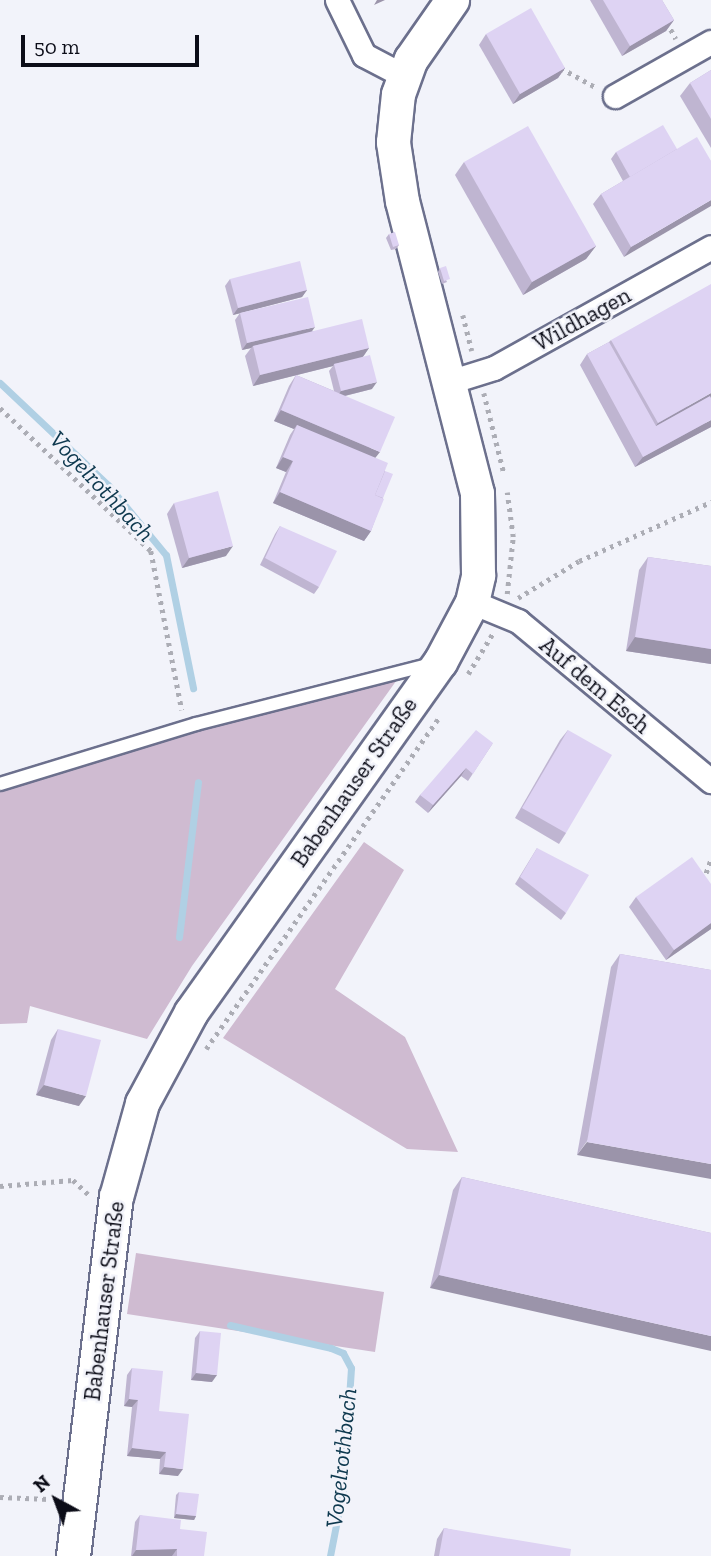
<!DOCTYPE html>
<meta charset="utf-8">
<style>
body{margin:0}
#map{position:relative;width:711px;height:1556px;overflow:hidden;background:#f2f3fa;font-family:"Zilla Slab",serif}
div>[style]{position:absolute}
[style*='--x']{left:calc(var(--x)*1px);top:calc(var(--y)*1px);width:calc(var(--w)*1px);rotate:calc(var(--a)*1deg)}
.green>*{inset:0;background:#cfbbd1}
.stream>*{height:7px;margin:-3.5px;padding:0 3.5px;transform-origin:3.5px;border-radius:3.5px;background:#b0d0e4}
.path>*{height:4.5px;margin-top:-2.25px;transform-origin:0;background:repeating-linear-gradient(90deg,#acadb5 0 3.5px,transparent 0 8.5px)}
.roads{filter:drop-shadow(2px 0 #6c708d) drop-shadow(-2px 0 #6c708d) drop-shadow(0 2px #6c708d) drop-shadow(0 -2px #6c708d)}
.service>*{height:12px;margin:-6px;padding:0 6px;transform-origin:6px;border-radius:6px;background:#fff}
.minor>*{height:23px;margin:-11.5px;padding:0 11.5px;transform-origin:11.5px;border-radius:11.5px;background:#fff}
.secondary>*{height:33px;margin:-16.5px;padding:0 16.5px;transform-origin:16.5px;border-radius:16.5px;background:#fff}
.wall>*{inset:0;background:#bfb5d1}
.shaded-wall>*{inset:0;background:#9b94aa}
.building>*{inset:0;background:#ded3f3}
span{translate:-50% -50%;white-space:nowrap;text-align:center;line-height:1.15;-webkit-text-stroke:5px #f2f3fa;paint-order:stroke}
.street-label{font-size:23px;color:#0c0d18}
.water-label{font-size:24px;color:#0d384e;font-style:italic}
.north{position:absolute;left:21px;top:1465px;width:70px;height:70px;-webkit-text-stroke:5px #f2f3fa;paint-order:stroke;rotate:319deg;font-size:19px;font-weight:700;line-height:28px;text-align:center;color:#0c0d18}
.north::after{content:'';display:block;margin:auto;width:24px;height:32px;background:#0c0d18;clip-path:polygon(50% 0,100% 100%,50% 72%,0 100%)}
.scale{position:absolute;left:21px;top:35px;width:178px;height:32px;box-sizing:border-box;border:4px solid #0c0d18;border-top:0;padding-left:9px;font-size:21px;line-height:24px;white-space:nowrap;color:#0c0d18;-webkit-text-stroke:5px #f2f3fa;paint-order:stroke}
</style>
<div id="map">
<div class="green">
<i style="clip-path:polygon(399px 677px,192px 966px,147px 1039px,30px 1006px,27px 1023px,0 1024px,0 792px,169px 737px)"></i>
<i style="clip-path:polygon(364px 842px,404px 870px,335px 989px,405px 1037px,458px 1152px,407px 1149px,223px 1038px)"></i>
<i style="clip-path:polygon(136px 1253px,384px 1292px,375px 1352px,127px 1314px)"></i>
</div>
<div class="stream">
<i style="--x:0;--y:383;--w:149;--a:43.4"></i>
<i style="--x:108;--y:485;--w:91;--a:50.4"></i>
<i style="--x:166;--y:555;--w:136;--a:78.5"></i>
<i style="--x:179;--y:937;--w:156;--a:-83"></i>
<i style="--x:230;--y:1325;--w:104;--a:12.8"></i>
<i style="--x:331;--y:1348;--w:13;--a:23"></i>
<i style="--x:343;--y:1353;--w:17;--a:62"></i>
<i style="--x:351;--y:1368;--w:121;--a:93.8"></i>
<i style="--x:343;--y:1489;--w:68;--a:101"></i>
</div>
<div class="path">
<i style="--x:667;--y:22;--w:19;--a:62"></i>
<i style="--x:561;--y:68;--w:39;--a:29"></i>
<i style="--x:463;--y:315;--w:37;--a:76"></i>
<i style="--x:484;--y:393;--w:82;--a:76"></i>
<i style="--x:0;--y:408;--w:208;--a:43.4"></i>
<i style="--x:151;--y:551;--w:162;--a:79"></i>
<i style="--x:507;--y:594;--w:57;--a:-84"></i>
<i style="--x:513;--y:537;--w:45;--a:-97.6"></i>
<i style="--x:518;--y:598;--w:71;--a:-31.2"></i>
<i style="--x:579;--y:561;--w:145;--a:-24.1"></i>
<i style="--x:468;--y:674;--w:48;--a:-58.6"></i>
<i style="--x:703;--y:881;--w:23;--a:-70"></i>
<i style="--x:206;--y:1049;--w:407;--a:-54.9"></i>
<i style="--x:0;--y:1186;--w:73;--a:-4.7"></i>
<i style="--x:73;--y:1180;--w:21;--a:43"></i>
<i style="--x:0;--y:1497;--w:49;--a:2.3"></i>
</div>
<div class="roads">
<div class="service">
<i style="--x:0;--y:784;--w:205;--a:-17"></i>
<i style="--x:196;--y:724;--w:243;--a:-14.3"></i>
</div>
<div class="minor">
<i style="--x:337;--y:0;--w:61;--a:63.9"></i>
<i style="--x:364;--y:55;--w:45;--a:27.7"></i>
<i style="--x:615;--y:96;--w:110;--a:-29.4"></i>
<i style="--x:449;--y:382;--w:47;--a:-17.3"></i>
<i style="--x:494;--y:368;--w:248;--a:-29.1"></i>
<i style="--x:472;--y:602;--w:50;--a:22.4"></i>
<i style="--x:518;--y:621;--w:251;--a:39.7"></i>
</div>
<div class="secondary">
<i style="--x:73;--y:1556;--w:362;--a:-83.2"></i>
<i style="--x:116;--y:1197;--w:98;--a:-74.5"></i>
<i style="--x:142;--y:1103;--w:103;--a:-61.7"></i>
<i style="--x:191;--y:1012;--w:430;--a:-54.6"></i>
<i style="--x:440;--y:662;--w:68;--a:-61.9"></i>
<i style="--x:472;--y:602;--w:28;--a:-77"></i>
<i style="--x:478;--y:575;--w:82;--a:-90.7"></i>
<i style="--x:477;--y:493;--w:301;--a:-104.4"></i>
<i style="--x:402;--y:201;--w:60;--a:-98.7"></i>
<i style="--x:393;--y:142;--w:48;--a:-84.1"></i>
<i style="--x:398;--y:94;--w:37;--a:-70"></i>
<i style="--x:411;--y:59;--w:72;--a:-55.2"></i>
</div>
</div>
<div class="wall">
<i style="clip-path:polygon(590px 0,662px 0,674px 20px,666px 31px,622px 56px)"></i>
<i style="clip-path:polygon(486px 34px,565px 68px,558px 78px,513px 104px,479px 45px)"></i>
<i style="clip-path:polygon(711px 70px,711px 148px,680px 96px,690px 83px)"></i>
<i style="clip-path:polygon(677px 149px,711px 161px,624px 257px,593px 204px,601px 194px,623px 181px,611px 159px,616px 152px)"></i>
<i style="clip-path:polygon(464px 162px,596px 246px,586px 259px,523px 295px,455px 175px)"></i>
<i style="clip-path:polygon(389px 234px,399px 245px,396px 249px,391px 250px,386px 238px)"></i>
<i style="clip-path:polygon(440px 268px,447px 282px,442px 284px,438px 272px)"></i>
<i style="clip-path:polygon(230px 279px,307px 290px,302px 297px,233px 315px,225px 286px)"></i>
<i style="clip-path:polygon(240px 313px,312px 331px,369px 348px,363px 357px,372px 389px,345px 396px,375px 458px,385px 471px,383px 498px,371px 531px,364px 541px,273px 503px,286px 472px,276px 468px,290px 435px,294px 429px,274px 421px,289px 386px,296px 375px,334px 391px,329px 371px,333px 366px,253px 386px,245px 356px,251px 348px,242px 350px,235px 320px)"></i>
<i style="clip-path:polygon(611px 340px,711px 427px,635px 467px,580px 365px,587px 354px,609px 342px)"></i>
<i style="clip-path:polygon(174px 503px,226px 556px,182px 568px,167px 514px)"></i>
<i style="clip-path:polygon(280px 526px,319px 587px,314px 594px,260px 565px,275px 534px)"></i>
<i style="clip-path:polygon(648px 557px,711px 566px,711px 664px,626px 651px,639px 570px)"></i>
<i style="clip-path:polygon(568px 730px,566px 833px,559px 844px,515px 818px,560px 740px)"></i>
<i style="clip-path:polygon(493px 743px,468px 781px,461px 776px,428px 813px,415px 802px,420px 795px)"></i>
<i style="clip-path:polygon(537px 848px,566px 913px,561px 920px,515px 884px)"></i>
<i style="clip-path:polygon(711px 884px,711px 929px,666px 960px,629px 907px,636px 897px)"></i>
<i style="clip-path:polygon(620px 954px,711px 970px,577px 1155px,611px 967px)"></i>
<i style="clip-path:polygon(58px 1029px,79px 1106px,36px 1095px,51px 1040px)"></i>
<i style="clip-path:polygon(462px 1177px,711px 1233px,430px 1288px,453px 1190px)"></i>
<i style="clip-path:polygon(200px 1331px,212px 1382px,191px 1380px,195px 1338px)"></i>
<i style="clip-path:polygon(132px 1368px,159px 1411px,178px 1476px,159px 1474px,160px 1459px,127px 1456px,132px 1407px,124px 1406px,127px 1375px)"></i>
<i style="clip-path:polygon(179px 1492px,196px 1516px,194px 1520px,174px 1518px,176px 1495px)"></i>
<i style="clip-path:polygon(140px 1515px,180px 1529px,204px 1556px,131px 1556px,135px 1522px)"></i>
<i style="clip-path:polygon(444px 1528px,570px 1556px,573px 1556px,434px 1556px,437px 1539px)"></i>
</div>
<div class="shaded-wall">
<i style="clip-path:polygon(377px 0,385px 0,374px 5px)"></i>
<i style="clip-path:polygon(674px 20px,666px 31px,622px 56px,630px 46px)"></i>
<i style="clip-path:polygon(565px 68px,558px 78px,513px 104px,520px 94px)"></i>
<i style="clip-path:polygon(711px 200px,711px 206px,624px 257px,631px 247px)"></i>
<i style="clip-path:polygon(596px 246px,586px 259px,523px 295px,532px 282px)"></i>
<i style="clip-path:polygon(307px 290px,302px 297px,233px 315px,238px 308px)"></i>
<i style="clip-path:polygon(315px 327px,310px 334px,253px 346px,251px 348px,242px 350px,247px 343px)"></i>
<i style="clip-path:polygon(369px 348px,362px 358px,334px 364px,333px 366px,253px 386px,260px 375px)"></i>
<i style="clip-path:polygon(377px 382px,372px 389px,336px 398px,341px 391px)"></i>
<i style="clip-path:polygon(711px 393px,711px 401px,649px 436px,658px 423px)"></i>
<i style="clip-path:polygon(281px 410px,380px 452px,372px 462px,297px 425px,294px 429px,274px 421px)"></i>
<i style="clip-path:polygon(711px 420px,711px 427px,635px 467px,643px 457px)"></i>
<i style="clip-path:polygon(283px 457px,293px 461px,286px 472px,276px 468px)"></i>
<i style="clip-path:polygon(280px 492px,371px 531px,364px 541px,273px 503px)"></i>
<i style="clip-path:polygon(233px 546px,226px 556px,182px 568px,189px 558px)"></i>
<i style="clip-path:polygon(635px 637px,711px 649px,711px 664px,626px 651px)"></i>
<i style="clip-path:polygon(466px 768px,461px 776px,428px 813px,433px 805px)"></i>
<i style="clip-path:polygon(711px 923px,711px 929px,666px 960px,674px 950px)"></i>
<i style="clip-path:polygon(44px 1085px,86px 1096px,79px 1106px,36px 1095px)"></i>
<i style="clip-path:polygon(587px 1142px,711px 1164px,711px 1179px,577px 1155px)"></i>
<i style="clip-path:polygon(439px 1275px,711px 1336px,711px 1351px,430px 1288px)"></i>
<i style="clip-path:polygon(196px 1373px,217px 1375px,212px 1382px,191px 1380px)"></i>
<i style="clip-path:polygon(129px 1399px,138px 1400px,132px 1407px,124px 1406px)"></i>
<i style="clip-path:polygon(132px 1448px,166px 1452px,160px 1459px,127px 1456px)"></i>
<i style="clip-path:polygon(164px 1467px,183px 1469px,178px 1476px,159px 1474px)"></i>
<i style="clip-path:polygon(176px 1514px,196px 1516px,194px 1520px,174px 1518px)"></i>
<i style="clip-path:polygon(177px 1549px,172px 1556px,132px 1556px,136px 1550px)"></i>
</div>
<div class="building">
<i style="clip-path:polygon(603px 0,662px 0,674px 20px,630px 46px)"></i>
<i style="clip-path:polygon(531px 8px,565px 68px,520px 94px,486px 34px)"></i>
<i style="clip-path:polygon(711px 70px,711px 119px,690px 83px)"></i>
<i style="clip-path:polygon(663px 125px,677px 149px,630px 177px,616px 152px)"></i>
<i style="clip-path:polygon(528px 126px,596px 246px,532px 282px,464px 162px)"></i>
<i style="clip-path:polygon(697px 137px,711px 161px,711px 200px,631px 247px,601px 194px)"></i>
<i style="clip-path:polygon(395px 232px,399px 245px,393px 247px,389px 234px)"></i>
<i style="clip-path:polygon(300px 261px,307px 290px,238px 308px,230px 279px)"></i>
<i style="clip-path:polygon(446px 266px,450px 279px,444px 281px,440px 268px)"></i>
<i style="clip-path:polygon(711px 284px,711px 393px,658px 423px,611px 340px)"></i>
<i style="clip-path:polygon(308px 297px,315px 327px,247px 343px,240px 313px)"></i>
<i style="clip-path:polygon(362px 319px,369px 348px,260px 375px,253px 346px)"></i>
<i style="clip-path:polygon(609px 342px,656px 426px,710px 396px,711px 398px,711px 420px,643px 457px,587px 354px)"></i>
<i style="clip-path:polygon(370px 355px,377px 382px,341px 391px,334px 364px)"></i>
<i style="clip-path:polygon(296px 375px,395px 417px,380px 452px,281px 410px)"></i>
<i style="clip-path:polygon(297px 425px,388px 463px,375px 495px,384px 499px,371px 531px,280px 492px,293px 461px,283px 457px)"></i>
<i style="clip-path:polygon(385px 471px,393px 474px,383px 498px,375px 495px)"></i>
<i style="clip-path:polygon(218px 491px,233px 546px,189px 558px,174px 503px)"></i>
<i style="clip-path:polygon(280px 526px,337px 551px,319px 587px,265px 558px)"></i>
<i style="clip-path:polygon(648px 557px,711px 566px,711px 649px,635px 637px)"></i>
<i style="clip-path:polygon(476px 730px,493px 743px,473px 774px,466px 768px,433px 805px,420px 795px)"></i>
<i style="clip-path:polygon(568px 730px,612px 755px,566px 833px,522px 808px)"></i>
<i style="clip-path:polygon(537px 848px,589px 875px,566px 913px,520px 877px)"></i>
<i style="clip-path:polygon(692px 857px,711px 884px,711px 923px,674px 950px,636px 897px)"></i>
<i style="clip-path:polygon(620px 954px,711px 970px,711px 1164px,587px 1142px)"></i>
<i style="clip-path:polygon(58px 1029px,101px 1040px,86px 1096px,44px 1085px)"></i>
<i style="clip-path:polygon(462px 1177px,711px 1233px,711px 1336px,439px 1275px)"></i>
<i style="clip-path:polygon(200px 1331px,221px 1333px,217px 1375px,196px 1373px)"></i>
<i style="clip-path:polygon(132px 1368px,163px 1371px,159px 1411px,189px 1414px,183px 1469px,164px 1467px,166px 1452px,132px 1448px,138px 1400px,129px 1399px)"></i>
<i style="clip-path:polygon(179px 1492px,199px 1494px,196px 1516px,176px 1514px)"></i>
<i style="clip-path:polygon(140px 1515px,181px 1520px,180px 1529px,207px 1532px,204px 1556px,177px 1556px,177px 1549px,136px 1550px)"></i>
<i style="clip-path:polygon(444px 1528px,571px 1549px,570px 1556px,439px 1556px)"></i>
</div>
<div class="street-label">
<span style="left:582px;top:319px;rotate:-29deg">Wildhagen</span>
<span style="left:595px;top:685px;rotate:40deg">Auf dem Esch</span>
<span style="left:354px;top:782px;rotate:-55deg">Babenhauser Straße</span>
<span style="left:104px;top:1301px;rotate:-83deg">Babenhauser Straße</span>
</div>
<div class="water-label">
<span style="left:102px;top:486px;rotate:47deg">Vogelrothbach</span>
<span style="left:341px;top:1458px;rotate:-84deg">Vogelrothbach</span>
</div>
<div class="north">N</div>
<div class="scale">50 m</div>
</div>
